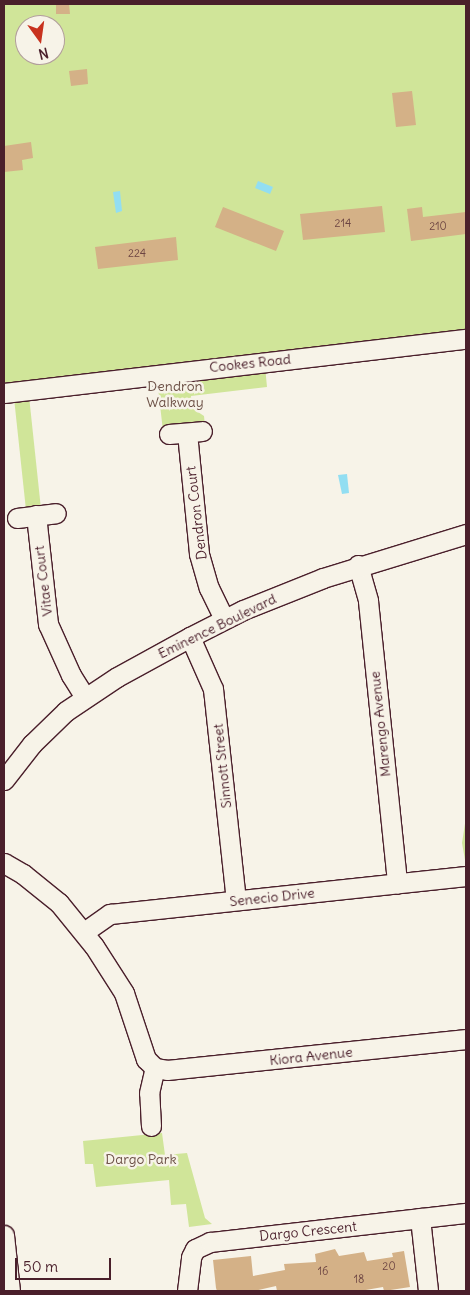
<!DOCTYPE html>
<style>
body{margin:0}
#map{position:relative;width:470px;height:1295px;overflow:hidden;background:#f7f3e8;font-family:Delius,sans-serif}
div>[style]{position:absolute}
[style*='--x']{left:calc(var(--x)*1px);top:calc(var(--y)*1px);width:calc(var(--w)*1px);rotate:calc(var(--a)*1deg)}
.green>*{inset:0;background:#d0e599}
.water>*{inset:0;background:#92def2}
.building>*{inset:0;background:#d4b187}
.roads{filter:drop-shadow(1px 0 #4a1f2b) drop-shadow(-1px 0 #4a1f2b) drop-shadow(0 1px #4a1f2b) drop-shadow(0 -1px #4a1f2b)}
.minor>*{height:19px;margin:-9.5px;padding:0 9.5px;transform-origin:9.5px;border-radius:9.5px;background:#f7f3e8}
span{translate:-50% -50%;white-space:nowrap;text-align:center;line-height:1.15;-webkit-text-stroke:5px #f7f3e8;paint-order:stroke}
.number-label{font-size:11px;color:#6c4442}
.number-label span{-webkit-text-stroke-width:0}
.street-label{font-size:14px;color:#4a1f2b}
.park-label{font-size:14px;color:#6c5046}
.frame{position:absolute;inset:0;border:5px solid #4a1f2b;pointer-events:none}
.north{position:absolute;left:15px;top:15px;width:50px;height:50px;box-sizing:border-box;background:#f7f3e8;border:1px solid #b29e9c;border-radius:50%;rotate:166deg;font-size:14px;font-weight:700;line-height:20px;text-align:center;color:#4a1f2b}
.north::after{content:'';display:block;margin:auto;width:18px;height:22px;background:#c8321e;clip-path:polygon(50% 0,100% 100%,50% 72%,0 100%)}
.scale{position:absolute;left:15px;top:1258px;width:96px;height:22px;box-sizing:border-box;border:2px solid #4a1f2b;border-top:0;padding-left:6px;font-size:15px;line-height:18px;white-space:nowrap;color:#4a1f2b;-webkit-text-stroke:4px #f7f3e8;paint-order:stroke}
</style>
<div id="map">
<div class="green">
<i style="clip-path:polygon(evenodd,4px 4px,466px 4px,466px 335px,4px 386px,4px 4px,25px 25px,55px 25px,55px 55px,25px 55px,25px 25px)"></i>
<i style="clip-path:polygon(265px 366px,267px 387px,191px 396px,192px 408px,204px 416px,205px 426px,163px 431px,157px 379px)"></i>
<i style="clip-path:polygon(29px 396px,41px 509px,26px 510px,14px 398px)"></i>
<i style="clip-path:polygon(466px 817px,466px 860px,465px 860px,462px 843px)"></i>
<i style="clip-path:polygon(162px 1133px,165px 1155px,187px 1153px,205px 1218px,212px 1224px,189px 1227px,186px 1204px,171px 1205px,169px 1180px,96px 1187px,93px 1164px,85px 1164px,83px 1141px)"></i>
</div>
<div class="water">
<i style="clip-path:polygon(258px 181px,273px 187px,270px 194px,255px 188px)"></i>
<i style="clip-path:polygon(120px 191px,122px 211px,116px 213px,113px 192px)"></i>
<i style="clip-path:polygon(347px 474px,349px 493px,342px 494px,338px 475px)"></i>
</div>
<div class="building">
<i style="clip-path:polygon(56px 4px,69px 4px,70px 14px,56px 14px)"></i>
<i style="clip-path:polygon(87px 69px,88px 84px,71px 86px,69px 71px)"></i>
<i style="clip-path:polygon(412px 91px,416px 125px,396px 127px,392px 93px)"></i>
<i style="clip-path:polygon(31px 142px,33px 158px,22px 160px,23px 170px,4px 172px,4px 146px)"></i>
<i style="clip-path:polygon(382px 206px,385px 232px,303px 240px,300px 214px)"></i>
<i style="clip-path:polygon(223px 207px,284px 231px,276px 251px,215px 227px)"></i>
<i style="clip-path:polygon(422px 207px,423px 217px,466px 212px,466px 234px,411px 241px,407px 209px)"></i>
<i style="clip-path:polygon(176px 237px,178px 260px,98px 269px,95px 247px)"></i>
<i style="clip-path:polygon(335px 1249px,339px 1256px,364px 1252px,367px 1261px,393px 1257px,392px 1253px,404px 1251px,410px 1287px,384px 1291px,383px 1287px,360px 1291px,277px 1291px,276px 1286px,254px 1291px,217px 1291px,216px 1288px,213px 1260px,251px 1256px,253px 1276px,285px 1270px,284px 1264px,316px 1262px,315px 1254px)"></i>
</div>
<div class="roads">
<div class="minor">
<i style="--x:4;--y:393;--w:465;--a:-6.7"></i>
<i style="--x:187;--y:433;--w:122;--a:84.3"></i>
<i style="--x:199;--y:554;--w:35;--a:74"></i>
<i style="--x:209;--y:588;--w:34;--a:64"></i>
<i style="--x:169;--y:434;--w:33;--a:-5"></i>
<i style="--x:36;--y:515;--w:110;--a:83.7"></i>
<i style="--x:48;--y:624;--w:56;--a:65.7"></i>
<i style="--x:71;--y:675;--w:26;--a:58"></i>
<i style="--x:17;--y:518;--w:39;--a:-7"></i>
<i style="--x:358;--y:565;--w:37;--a:74"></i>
<i style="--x:368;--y:601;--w:284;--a:84.1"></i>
<i style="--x:190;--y:637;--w:57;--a:66.1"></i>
<i style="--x:213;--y:689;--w:212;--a:83.8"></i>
<i style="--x:4;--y:780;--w:46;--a:-52.1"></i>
<i style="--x:32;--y:744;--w:47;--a:-44.1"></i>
<i style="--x:66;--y:711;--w:61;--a:-33.7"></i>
<i style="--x:117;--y:677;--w:83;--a:-28.7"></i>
<i style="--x:190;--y:637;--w:59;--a:-27"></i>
<i style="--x:243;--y:610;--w:86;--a:-21.8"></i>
<i style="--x:323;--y:578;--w:150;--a:-17.1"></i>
<i style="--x:4;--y:863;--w:22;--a:30"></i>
<i style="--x:23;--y:874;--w:46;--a:38.9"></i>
<i style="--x:59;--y:903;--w:55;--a:50.9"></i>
<i style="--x:94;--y:946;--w:56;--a:57.4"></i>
<i style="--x:124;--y:993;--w:70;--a:71.6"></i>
<i style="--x:146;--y:1059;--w:13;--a:45"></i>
<i style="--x:155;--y:1068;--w:12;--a:9"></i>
<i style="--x:167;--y:1070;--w:301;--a:-5.9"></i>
<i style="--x:84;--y:932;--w:32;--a:-35"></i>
<i style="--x:110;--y:914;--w:358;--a:-6.1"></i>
<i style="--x:151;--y:1126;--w:33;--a:-93"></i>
<i style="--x:149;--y:1093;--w:26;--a:-77"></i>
<i style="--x:420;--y:1218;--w:73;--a:83.7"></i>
<i style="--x:4;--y:1235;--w:56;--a:83.9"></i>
<i style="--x:187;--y:1291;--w:34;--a:-83"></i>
<i style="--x:191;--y:1257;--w:9;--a:-63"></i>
<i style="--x:195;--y:1249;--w:17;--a:-25"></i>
<i style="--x:210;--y:1242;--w:258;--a:-6.5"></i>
</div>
</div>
<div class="number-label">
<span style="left:343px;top:223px">214</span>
<span style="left:438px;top:226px">210</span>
<span style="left:137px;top:253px">224</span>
<span style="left:389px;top:1266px">20</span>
<span style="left:323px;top:1271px">16</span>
<span style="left:359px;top:1279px">18</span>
</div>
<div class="street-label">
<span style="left:250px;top:363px;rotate:-6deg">Cookes Road</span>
<span style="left:196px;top:513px;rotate:-97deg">Dendron Court</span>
<span style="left:43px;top:581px;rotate:-97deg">Vitae Court</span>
<span style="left:217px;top:626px;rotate:-26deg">Eminence Boulevard</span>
<span style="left:380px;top:724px;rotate:-96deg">Marengo Avenue</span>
<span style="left:222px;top:766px;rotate:-96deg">Sinnott Street</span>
<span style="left:272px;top:897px;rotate:-6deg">Senecio Drive</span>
<span style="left:311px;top:1056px;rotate:-6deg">Kiora Avenue</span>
<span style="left:308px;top:1231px;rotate:-6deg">Dargo Crescent</span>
</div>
<div class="park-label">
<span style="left:175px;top:394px">Dendron<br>Walkway</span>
<span style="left:141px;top:1159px">Dargo Park</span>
</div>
<div class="frame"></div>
<div class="north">N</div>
<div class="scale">50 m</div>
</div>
